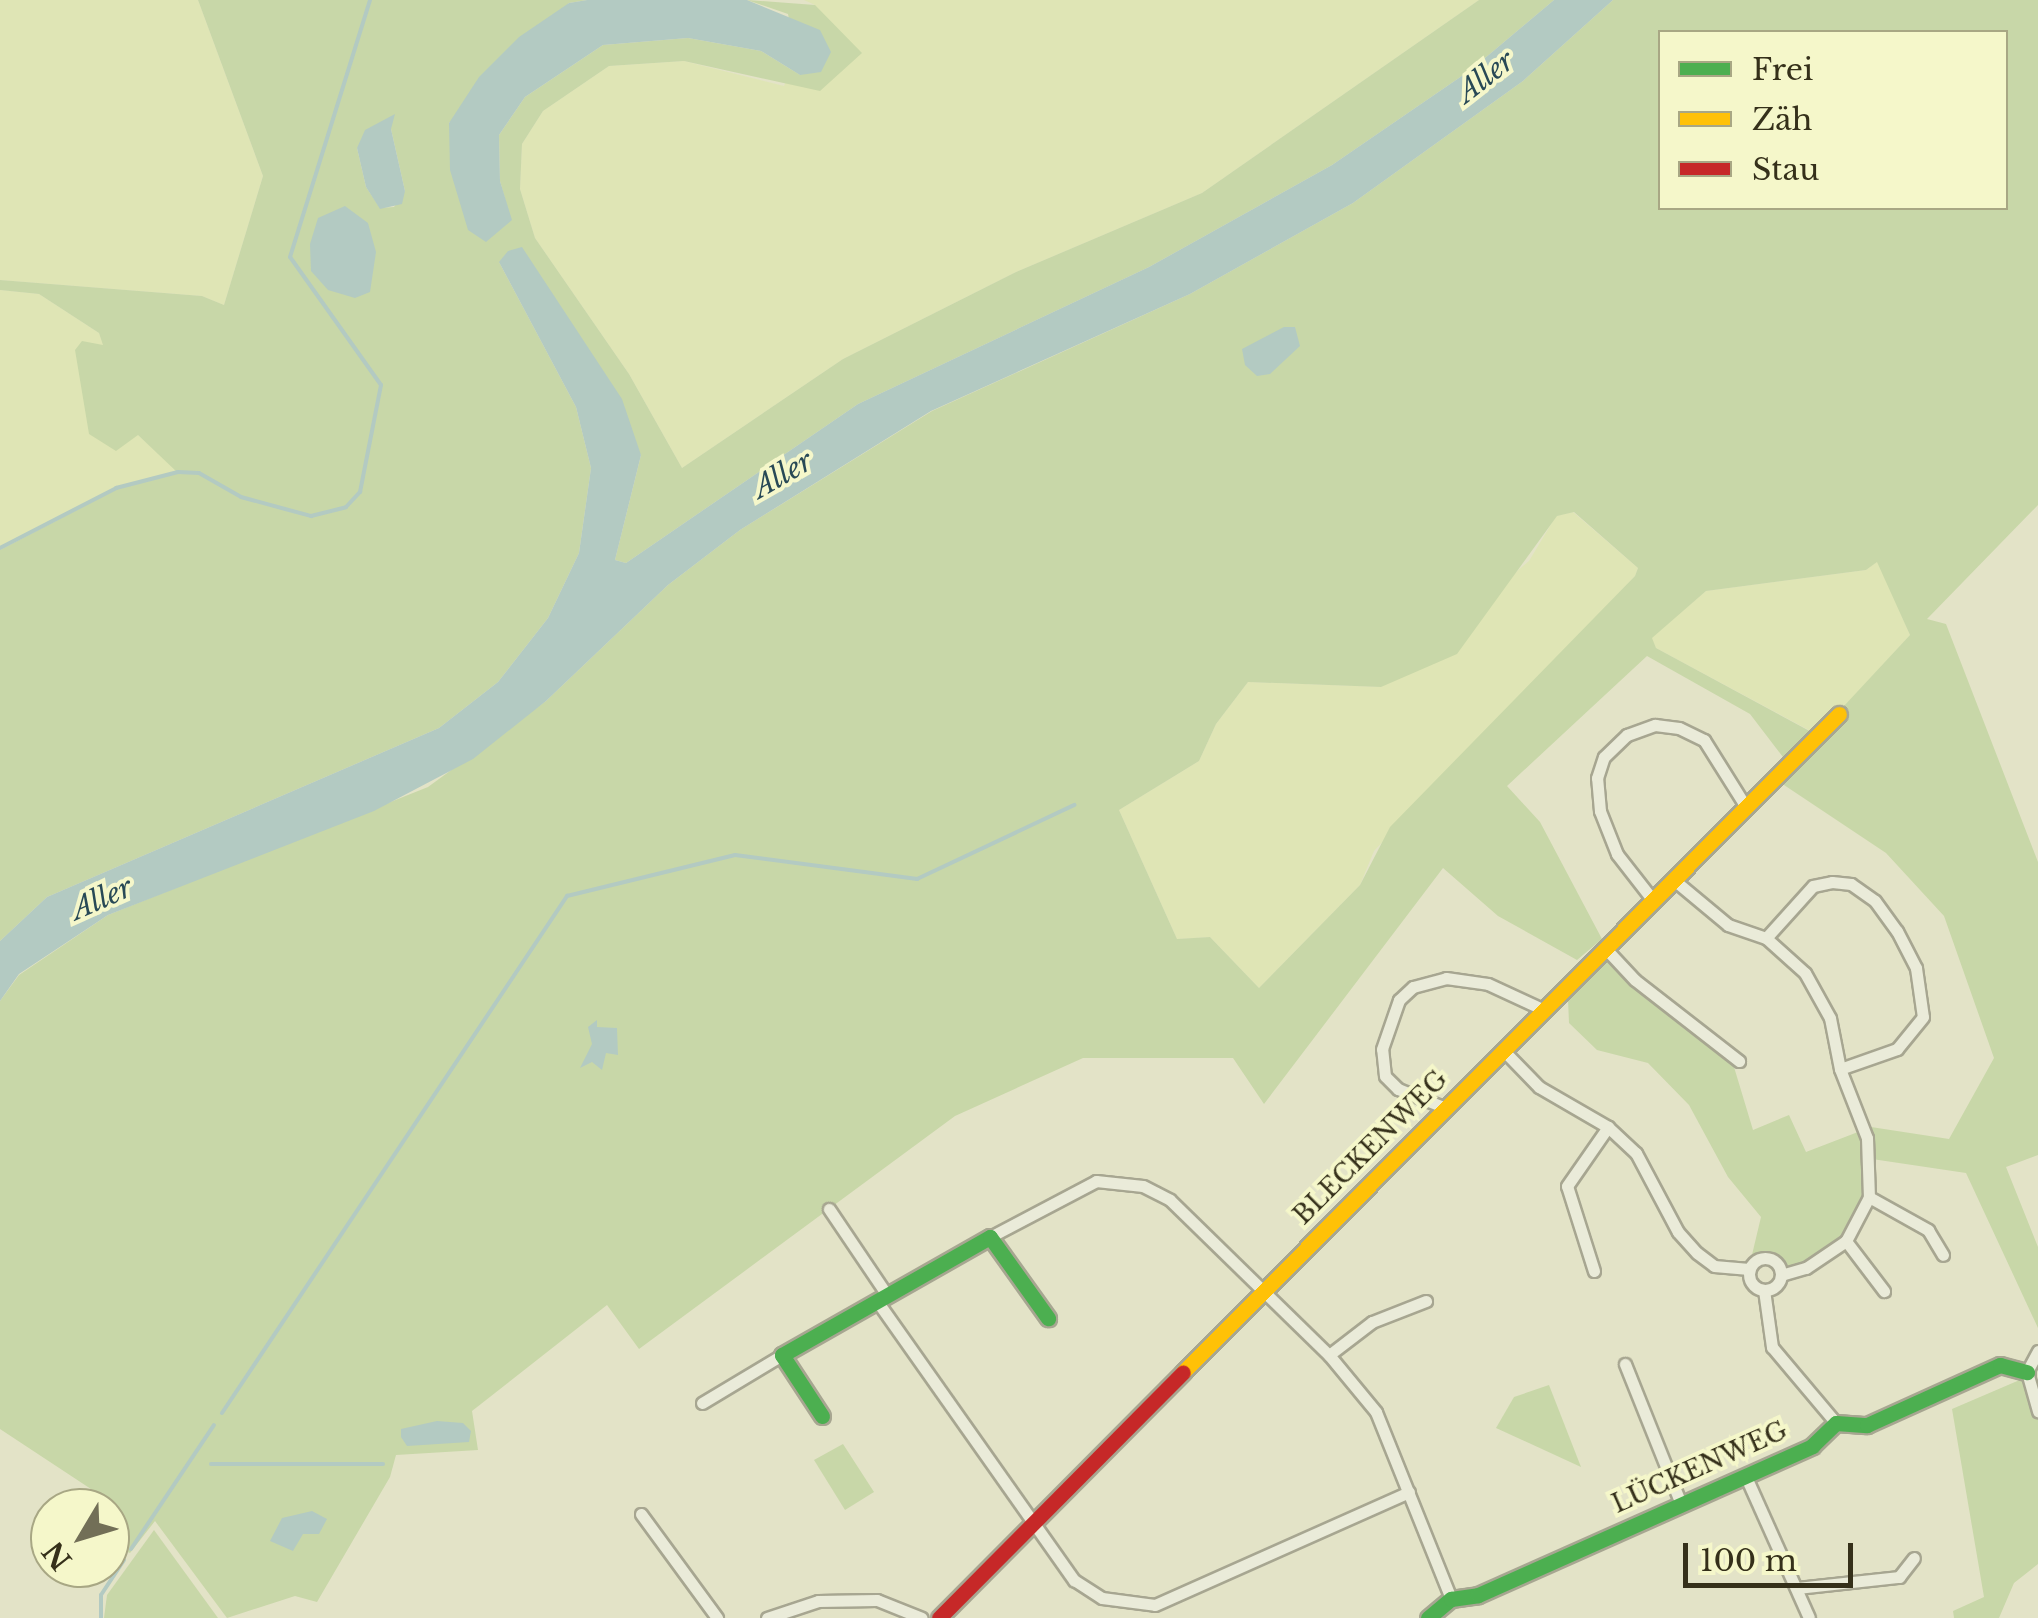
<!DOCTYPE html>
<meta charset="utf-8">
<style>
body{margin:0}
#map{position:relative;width:2038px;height:1618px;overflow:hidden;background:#e3e3c7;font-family:"Libre Baskerville",serif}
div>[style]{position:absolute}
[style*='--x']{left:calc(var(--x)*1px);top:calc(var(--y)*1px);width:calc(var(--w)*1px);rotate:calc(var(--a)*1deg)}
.farmland>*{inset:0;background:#dfe5b5}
.green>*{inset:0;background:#c8d7a8}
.water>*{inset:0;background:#b3cac2}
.stream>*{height:4px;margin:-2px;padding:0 2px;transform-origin:2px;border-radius:2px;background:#b3cac2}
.roads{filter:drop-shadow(2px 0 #a7a691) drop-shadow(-2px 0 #a7a691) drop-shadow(0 2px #a7a691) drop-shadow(0 -2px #a7a691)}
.street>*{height:11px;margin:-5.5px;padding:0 5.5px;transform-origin:5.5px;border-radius:5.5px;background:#eaebd9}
.street>.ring{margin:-5.5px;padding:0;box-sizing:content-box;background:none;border:11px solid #eaebd9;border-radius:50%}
.fast>*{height:15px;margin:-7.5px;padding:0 7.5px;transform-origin:7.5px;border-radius:7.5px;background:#4caf50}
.slow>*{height:15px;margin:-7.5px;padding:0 7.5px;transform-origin:7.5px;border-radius:7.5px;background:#ffc107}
.jam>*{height:15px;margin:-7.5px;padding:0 7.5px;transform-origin:7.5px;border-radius:7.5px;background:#c62828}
span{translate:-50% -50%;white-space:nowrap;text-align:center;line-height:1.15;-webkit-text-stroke:8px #f5f7ca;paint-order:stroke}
.street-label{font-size:25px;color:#35301a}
.water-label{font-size:28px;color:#284956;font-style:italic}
.legend{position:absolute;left:1658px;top:30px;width:350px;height:180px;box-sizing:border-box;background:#f5f7ca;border:2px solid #a8a784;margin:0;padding:12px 18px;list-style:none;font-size:30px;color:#35301a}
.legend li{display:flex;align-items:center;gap:20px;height:50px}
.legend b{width:50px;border:2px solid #a8a784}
.north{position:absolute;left:30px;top:1488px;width:100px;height:100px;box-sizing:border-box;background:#f5f7ca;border:2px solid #a8a784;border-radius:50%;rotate:232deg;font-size:28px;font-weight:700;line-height:40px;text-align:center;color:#35301a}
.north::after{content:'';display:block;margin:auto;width:35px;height:45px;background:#726f57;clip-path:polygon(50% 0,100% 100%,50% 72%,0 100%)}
.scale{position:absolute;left:1683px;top:1543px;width:170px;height:45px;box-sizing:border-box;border:5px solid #35301a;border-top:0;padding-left:12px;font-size:30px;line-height:35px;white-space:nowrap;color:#35301a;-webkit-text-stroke:8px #f5f7ca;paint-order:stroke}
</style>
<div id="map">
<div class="farmland">
<i style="clip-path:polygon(0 0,198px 0,263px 176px,224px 305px,202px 296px,0 280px)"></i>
<i style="clip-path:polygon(804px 0,1479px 0,1202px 193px,1016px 272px,843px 359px,682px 468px,629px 374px,535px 238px,520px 189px,522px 144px,543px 111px,609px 66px,684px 61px,784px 86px,815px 5px)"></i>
<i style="clip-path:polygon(0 290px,39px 294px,99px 333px,138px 435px,179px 473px,117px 489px,0 550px)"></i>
<i style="clip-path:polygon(1573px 512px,1638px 568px,1635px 576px,1374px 851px,1360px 885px,1259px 988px,1210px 937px,1177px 939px,1119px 810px,1199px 761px,1216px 724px,1248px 682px,1381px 687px,1529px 561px,1556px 516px)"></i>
<i style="clip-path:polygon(1878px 561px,1910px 635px,1818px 735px,1656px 648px,1651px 638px,1706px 591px,1866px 570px)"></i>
</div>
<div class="green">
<i style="clip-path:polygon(evenodd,198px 0,587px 0,569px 3px,449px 123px,511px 220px,500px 181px,499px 135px,525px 97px,603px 45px,688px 38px,761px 51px,800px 75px,788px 14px,747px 0,815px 5px,862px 53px,820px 91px,684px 61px,609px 66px,543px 111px,522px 144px,520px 189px,535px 238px,629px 374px,682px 468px,843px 359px,1016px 272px,1202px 193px,1479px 0,1554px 0,1472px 69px,1332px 165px,1149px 267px,858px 404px,626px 563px,615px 560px,641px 455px,499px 262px,576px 407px,591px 468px,579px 553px,548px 618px,498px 682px,439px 728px,47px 897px,0 941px,0 550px,117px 489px,178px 473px,138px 435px,116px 451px,89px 434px,75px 350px,82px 341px,103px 345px,99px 333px,39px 294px,0 290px,0 280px,202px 296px,224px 305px,263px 176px,198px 0,391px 129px,405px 191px,394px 207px,380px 208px,366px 187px,357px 148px,391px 129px)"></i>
<i style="clip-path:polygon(evenodd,1613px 0,2038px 0,2038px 505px,1927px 619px,1946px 624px,2038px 862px,2038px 1155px,2006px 1167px,2038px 1247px,2038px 1328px,1966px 1173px,1872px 1159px,1856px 1227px,1806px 1266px,1786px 1268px,1771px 1255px,1751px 1259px,1761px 1217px,1728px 1177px,1689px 1105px,1648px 1063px,1597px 1050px,1569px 1023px,1568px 999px,1609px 960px,1710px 1038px,1734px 1067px,1753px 1130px,1789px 1115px,1806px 1152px,1871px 1127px,1949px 1139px,1994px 1058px,1944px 916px,1886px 853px,1775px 779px,1789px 765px,1750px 714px,1647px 656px,1507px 786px,1540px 822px,1602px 939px,1577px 960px,1498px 916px,1443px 868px,1264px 1104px,1233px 1058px,1083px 1058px,955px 1116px,639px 1349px,607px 1305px,472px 1411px,478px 1450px,396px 1455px,390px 1477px,317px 1602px,295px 1596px,227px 1618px,155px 1521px,130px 1553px,110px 1545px,110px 1508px,90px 1508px,94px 1491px,0 1429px,0 1001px,19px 975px,108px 915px,428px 787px,546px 701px,668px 585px,740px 530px,932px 411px,1190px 294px,1353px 203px,1523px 81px,1613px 0,1660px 32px,2006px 32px,2006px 208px,1660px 208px,1660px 32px,1613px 0,1574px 512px,1638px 568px,1635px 576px,1390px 827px,1360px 885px,1259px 988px,1210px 937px,1177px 939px,1119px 810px,1199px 761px,1216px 724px,1248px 682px,1381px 687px,1457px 654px,1557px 516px,1574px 512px,1613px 0,1877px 562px,1910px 635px,1817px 735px,1656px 648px,1652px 638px,1706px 591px,1866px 570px,1877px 562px)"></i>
<i style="clip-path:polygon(2022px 1379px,2038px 1415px,2038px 1564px,2014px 1583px,1999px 1618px,1954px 1618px,1953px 1611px,1984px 1597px,1952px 1409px)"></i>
<i style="clip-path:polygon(1549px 1385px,1581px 1467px,1496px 1428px,1514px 1397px)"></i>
<i style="clip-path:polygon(843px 1444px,874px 1492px,845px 1510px,814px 1460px)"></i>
<i style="clip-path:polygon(154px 1530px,218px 1618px,104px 1618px,107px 1595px)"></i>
</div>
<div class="water">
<i style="clip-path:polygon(587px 0,747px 0,820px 30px,831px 52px,821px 72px,800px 75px,761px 51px,688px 38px,603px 45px,525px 97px,499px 135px,500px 181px,512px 220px,486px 242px,468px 230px,450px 170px,449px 123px,479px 77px,519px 37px,569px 3px)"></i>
<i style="clip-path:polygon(1554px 0,1613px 0,1523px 81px,1353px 203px,1190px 294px,931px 411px,740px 530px,668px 585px,546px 701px,473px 759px,374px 811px,108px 915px,19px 974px,0 1001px,0 941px,47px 897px,439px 728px,498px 682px,548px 618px,579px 553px,591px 468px,576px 407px,499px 262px,508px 251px,522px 247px,622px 399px,641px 455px,615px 560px,626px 563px,858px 404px,1149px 267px,1332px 165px,1472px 69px)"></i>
<i style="clip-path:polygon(395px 114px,391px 129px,405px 191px,402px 204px,380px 209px,366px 187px,357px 148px,365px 130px)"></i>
<i style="clip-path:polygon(345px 206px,368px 223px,376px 252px,370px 292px,355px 298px,328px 290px,311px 271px,310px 244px,318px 218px)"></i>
<i style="clip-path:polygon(1284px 327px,1295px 327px,1300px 346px,1270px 374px,1257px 376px,1245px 365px,1242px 349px)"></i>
<i style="clip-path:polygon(597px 1020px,597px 1027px,617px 1028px,618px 1055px,606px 1053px,602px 1070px,592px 1062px,580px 1068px,592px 1044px,588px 1027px)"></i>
<i style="clip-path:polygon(437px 1421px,463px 1423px,471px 1431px,469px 1442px,407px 1446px,401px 1437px,401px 1429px)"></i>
<i style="clip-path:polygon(312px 1511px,327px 1519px,319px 1534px,303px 1534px,293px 1551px,270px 1541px,282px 1518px)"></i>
</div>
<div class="stream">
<i style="--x:0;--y:548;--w:131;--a:-27.3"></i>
<i style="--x:116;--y:488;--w:64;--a:-14.5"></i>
<i style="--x:178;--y:472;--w:21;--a:3"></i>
<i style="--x:199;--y:473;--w:48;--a:29.7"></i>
<i style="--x:241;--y:497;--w:73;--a:15.2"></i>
<i style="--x:311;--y:516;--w:36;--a:-14"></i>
<i style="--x:346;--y:507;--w:21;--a:-47"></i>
<i style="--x:360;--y:492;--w:109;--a:-78.9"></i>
<i style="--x:381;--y:385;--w:157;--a:-125.4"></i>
<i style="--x:290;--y:257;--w:269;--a:-72.7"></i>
<i style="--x:222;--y:1413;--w:622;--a:-56.28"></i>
<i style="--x:567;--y:896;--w:173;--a:-13.7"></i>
<i style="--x:735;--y:855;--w:184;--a:7.5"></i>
<i style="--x:917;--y:879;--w:174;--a:-25.2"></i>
<i style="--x:211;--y:1464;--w:172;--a:0"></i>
<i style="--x:131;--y:1549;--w:149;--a:-56.2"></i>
<i style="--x:101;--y:1618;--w:23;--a:-90"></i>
<i style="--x:101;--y:1595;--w:42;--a:-56.7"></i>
</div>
<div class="roads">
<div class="street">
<i style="--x:1674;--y:880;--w:70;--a:39.8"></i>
<i style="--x:1728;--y:925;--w:40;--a:18.9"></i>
<i style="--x:1766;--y:938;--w:52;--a:41.9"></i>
<i style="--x:1805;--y:973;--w:51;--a:60.9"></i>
<i style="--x:1830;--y:1018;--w:52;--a:78.9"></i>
<i style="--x:1840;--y:1069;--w:74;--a:68.6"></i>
<i style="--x:1867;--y:1138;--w:59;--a:88.1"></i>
<i style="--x:1869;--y:1197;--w:68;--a:29.2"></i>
<i style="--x:1928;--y:1230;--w:29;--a:59"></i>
<i style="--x:1652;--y:899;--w:57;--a:-127.9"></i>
<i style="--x:1617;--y:854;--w:46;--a:-111.6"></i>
<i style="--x:1600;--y:811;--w:33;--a:-95"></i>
<i style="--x:1597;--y:778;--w:22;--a:-72"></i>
<i style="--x:1604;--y:757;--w:32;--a:-44"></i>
<i style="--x:1627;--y:735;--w:30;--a:-20"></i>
<i style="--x:1655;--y:725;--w:24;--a:7"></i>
<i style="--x:1679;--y:728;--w:28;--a:26"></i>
<i style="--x:1704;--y:740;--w:79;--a:57.9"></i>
<i style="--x:1766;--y:938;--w:70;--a:-47.9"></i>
<i style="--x:1813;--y:886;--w:19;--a:-12"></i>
<i style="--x:1832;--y:882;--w:19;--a:6"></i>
<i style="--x:1851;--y:884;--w:29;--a:35"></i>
<i style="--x:1875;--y:901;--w:37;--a:54"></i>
<i style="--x:1897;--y:931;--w:42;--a:62.8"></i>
<i style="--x:1916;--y:968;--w:49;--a:81.9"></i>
<i style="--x:1923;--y:1017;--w:41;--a:129.1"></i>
<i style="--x:1897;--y:1049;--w:60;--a:160.7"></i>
<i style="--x:1606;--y:949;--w:42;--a:46.9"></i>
<i style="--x:1635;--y:980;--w:132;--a:37.9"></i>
<i style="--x:1504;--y:1051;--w:50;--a:45.8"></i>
<i style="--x:1539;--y:1087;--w:80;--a:30.1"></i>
<i style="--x:1608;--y:1127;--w:38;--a:43"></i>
<i style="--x:1636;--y:1153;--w:89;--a:62"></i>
<i style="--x:1678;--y:1232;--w:28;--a:48"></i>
<i style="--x:1697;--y:1253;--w:21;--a:37"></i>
<i style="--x:1714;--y:1266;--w:35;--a:5"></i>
<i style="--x:1446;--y:1108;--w:52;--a:-158.4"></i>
<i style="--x:1398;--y:1089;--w:18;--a:-135"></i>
<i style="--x:1385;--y:1076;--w:27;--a:-96"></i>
<i style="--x:1382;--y:1049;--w:52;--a:-70.9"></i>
<i style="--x:1399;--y:1000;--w:19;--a:-43"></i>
<i style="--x:1413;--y:987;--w:34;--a:-15"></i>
<i style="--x:1446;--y:978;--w:42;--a:8.1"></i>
<i style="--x:1488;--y:984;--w:62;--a:24.9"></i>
<i style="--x:829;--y:1209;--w:104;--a:56"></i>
<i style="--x:990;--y:1237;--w:120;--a:-27.8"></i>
<i style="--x:1096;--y:1181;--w:47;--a:6.1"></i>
<i style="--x:1143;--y:1186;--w:30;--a:27"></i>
<i style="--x:1170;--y:1200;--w:222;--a:44.3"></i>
<i style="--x:1329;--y:1355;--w:74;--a:50.5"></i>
<i style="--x:1376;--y:1412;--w:201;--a:68.1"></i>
<i style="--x:1846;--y:1241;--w:50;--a:-62.4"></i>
<i class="ring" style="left:1749px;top:1258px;width:21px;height:21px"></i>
<i style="--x:1594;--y:1271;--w:89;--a:-107.6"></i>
<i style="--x:1567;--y:1186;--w:72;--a:-55.2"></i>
<i style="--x:1781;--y:1275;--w:26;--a:-16"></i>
<i style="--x:1806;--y:1268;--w:48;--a:-34"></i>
<i style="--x:1846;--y:1241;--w:63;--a:52.8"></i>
<i style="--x:1764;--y:1290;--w:58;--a:82"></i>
<i style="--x:1772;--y:1347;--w:99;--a:49.9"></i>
<i style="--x:877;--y:1301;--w:342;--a:54.8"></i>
<i style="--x:1074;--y:1580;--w:33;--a:33"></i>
<i style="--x:1102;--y:1598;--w:53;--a:7.5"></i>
<i style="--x:1155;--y:1605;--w:278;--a:-24"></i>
<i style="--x:2038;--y:1351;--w:24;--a:118"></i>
<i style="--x:2027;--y:1372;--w:41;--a:74.2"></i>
<i style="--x:1329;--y:1355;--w:54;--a:-37.5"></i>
<i style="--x:1372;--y:1322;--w:58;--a:-21.3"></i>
<i style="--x:1625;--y:1364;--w:151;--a:68.2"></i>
<i style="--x:702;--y:1403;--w:93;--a:-31"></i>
<i style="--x:1746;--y:1477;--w:154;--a:65.9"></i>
<i style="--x:641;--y:1514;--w:129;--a:53.8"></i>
<i style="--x:1797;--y:1588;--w:103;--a:-6.2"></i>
<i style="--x:1899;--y:1577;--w:24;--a:-52"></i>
<i style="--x:767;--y:1618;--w:54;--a:-18.4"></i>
<i style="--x:818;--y:1601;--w:59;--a:-1"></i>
<i style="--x:877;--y:1600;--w:48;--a:21.8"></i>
</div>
<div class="fast">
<i style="--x:822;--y:1416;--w:73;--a:-123.3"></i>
<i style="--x:782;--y:1355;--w:239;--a:-29.6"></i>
<i style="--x:990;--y:1237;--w:100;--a:54.4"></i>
<i style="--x:1428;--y:1618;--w:30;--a:-40"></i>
<i style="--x:1451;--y:1599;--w:27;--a:-8"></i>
<i style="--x:1478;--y:1595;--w:366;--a:-24"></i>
<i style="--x:1812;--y:1446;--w:33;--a:-44"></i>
<i style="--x:1836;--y:1423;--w:31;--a:4"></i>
<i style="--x:1867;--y:1425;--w:146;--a:-24.3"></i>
<i style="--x:2000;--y:1365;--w:28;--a:15"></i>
</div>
<div class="slow">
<i style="--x:1183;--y:1372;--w:929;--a:-45.09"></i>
</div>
<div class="jam">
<i style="--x:939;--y:1618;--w:346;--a:-45.2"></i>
</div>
</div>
<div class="street-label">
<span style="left:1371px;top:1148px;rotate:-45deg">BLECKENWEG</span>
<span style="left:1700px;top:1468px;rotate:-24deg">LÜCKENWEG</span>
</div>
<div class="water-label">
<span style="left:1486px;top:77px;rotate:-38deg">Aller</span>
<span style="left:783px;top:475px;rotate:-30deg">Aller</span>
<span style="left:102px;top:899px;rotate:-24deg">Aller</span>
</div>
<ul class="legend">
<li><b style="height:12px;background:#4caf50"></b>Frei</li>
<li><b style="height:12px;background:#ffc107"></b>Zäh</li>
<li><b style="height:12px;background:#c62828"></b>Stau</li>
</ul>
<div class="north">N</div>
<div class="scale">100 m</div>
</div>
